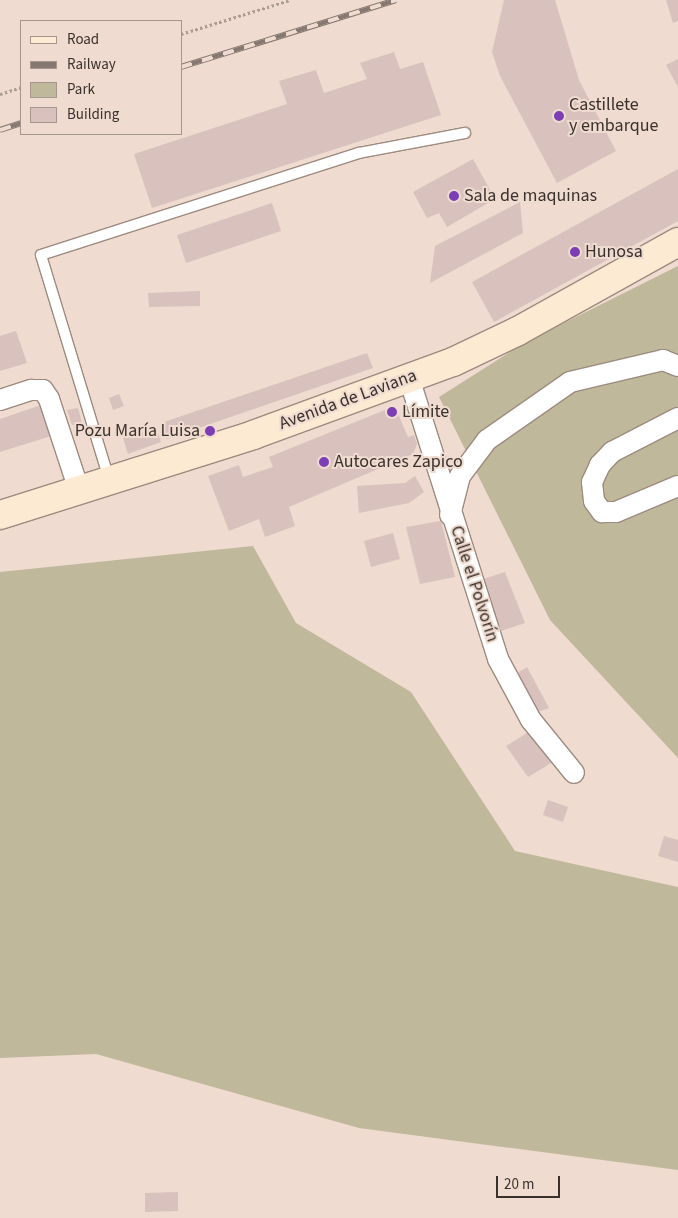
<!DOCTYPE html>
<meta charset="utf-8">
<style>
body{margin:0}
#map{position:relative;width:678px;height:1218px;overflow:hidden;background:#efdbcf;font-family:"Source Sans 3",sans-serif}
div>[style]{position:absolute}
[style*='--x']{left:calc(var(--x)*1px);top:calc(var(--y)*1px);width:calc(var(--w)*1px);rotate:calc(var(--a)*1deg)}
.green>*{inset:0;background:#c0b89b}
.building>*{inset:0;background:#d9c1bd}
.path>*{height:3px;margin-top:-1.5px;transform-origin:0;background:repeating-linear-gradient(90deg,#ac9d93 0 2.5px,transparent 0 5px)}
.roads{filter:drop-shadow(1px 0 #9d8a7f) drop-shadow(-1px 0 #9d8a7f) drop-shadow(0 1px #9d8a7f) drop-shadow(0 -1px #9d8a7f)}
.lane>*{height:10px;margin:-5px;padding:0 5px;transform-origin:5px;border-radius:5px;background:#fff}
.street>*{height:20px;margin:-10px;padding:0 10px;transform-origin:10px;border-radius:10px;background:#fff}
.secondary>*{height:28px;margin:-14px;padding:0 14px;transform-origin:14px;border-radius:14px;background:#fcead3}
.rail>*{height:5.5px;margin-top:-2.75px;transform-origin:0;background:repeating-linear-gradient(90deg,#efdbcf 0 11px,#857870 0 22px);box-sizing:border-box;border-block:1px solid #857870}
.dots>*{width:14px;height:14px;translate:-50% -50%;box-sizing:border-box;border:2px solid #efdbcf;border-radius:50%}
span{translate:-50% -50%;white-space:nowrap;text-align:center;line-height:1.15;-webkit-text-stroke:4px #efdbcf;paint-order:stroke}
.poi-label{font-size:18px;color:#39312c}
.left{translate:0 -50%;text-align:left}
.right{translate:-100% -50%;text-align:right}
.street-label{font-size:18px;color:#39312c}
.legend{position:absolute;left:20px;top:20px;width:162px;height:115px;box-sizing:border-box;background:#efdbcf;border:1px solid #a6978e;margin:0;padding:6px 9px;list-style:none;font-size:15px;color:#39312c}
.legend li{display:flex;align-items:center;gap:10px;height:25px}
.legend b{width:25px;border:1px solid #a6978e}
.scale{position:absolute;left:496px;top:1176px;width:64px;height:22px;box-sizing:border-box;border:2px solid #39312c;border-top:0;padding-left:6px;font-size:15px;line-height:18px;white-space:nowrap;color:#39312c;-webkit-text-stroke:4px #efdbcf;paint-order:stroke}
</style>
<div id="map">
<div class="green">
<i style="clip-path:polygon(678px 266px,678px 758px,550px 620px,439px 397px,524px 343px)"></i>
<i style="clip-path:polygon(253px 546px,296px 623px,411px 692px,515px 851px,678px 887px,678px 1170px,359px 1128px,96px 1054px,0 1058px,0 572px)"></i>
</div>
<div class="building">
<i style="clip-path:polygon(504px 0,555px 0,579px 80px,616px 151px,557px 183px,500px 76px,492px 52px)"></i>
<i style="clip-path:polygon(666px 0,678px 0,678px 21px,673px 23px)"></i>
<i style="clip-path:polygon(394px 52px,400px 69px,423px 62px,441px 115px,152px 208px,134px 154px,287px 104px,279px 81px,316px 70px,324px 93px,367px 79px,360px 63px)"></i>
<i style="clip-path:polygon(678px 59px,678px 87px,666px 65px)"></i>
<i style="clip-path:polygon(473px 159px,495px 199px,447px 227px,439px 213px,427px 218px,413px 192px)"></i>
<i style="clip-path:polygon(678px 169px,678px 221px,494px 322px,472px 282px)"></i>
<i style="clip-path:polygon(520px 202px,523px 233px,430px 283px,435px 246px)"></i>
<i style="clip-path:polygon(272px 203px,281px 231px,186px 263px,177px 235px)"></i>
<i style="clip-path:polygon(200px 291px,200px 306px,149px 307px,148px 293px)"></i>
<i style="clip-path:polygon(16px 331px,27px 363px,0 371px,0 336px)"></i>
<i style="clip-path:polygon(367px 353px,373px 368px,167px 439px,161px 423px)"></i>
<i style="clip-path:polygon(119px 394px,124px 406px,113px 410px,109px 398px)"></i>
<i style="clip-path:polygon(41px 405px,51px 436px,0 452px,0 419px)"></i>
<i style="clip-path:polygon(78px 408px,82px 423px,72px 425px,67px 410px)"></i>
<i style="clip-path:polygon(385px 410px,398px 414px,408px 437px,414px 435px,417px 444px,413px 454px,289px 507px,295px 526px,265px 537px,259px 519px,229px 531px,208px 476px,239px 465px,243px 477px,273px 467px,269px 457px)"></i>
<i style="clip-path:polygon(156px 427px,161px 442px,128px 454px,123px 438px)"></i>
<i style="clip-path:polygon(415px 476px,424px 492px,409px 503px,359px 513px,357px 486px,405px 483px)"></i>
<i style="clip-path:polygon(441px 521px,455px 577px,420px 584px,406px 527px)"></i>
<i style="clip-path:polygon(393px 533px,400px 559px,371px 567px,364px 541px)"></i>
<i style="clip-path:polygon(505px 572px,525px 623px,498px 632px,480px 580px)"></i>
<i style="clip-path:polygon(527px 667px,549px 708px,529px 715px,509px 678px)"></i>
<i style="clip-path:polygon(532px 730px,551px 763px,528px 777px,506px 746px)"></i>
<i style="clip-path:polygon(548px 800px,568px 807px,563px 822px,543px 815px)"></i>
<i style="clip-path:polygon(664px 836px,678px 840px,678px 862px,658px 856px)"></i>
<i style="clip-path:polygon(178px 1192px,178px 1211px,145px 1212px,145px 1193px)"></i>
</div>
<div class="path">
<i style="--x:181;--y:34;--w:114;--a:-17.3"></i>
<i style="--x:0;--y:94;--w:22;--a:-18"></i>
</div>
<div class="roads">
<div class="lane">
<i style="--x:109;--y:479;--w:234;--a:-106.9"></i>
<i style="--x:41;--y:255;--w:334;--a:-17.8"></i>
<i style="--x:359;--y:153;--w:108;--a:-10.7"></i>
</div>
<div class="street">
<i style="--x:409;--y:378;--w:295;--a:72.4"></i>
<i style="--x:498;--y:659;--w:69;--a:61.6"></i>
<i style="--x:531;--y:720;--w:68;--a:50.9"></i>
<i style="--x:0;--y:400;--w:33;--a:-18"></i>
<i style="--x:31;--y:390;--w:12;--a:0"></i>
<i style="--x:43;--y:390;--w:11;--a:56"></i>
<i style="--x:49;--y:399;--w:96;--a:71.8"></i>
<i style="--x:678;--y:418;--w:74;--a:152.7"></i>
<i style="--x:612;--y:452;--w:18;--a:133"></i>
<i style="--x:600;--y:465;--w:19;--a:115"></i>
<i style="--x:592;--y:482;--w:19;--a:84"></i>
<i style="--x:594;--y:501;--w:14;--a:54"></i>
<i style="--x:602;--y:512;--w:14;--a:0"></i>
<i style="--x:616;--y:512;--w:67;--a:-22.8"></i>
<i style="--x:450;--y:515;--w:40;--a:-75.6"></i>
<i style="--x:460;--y:476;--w:45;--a:-53.1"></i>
<i style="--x:487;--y:440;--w:101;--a:-34.9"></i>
<i style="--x:570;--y:382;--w:96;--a:-13.3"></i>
<i style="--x:663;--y:360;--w:16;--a:22"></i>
</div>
<div class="secondary">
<i style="--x:0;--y:515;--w:265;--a:-17.5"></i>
<i style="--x:253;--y:435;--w:213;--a:-20.1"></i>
<i style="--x:453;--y:362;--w:72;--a:-25.5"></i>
<i style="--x:518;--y:331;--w:183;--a:-29.1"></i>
</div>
</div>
<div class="rail">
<i style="--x:181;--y:67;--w:225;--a:-17.3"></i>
<i style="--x:0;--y:130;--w:22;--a:-18"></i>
</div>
<div class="dots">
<i style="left:559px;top:116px;background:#7b3eb4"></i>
<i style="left:454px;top:196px;background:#7b3eb4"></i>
<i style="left:575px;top:252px;background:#7b3eb4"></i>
<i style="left:392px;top:412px;background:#7b3eb4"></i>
<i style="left:210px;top:431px;background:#7b3eb4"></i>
<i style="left:324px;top:462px;background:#7b3eb4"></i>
</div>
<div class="poi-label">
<span class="left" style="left:569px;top:116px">Castillete<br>y embarque</span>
<span class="left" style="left:464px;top:196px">Sala de maquinas</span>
<span class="left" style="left:585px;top:252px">Hunosa</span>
<span class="left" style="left:402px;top:412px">Límite</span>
<span class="right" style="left:200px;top:431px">Pozu María Luisa</span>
<span class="left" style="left:334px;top:462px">Autocares Zapico</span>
</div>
<div class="street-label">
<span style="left:348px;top:400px;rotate:-20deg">Avenida de Laviana</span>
<span style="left:474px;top:584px;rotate:72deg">Calle el Polvorín</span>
</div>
<ul class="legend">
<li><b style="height:6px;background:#fcead3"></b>Road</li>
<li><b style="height:6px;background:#857870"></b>Railway</li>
<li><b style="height:14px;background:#c0b89b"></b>Park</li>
<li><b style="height:14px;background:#d9c1bd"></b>Building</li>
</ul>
<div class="scale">20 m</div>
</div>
